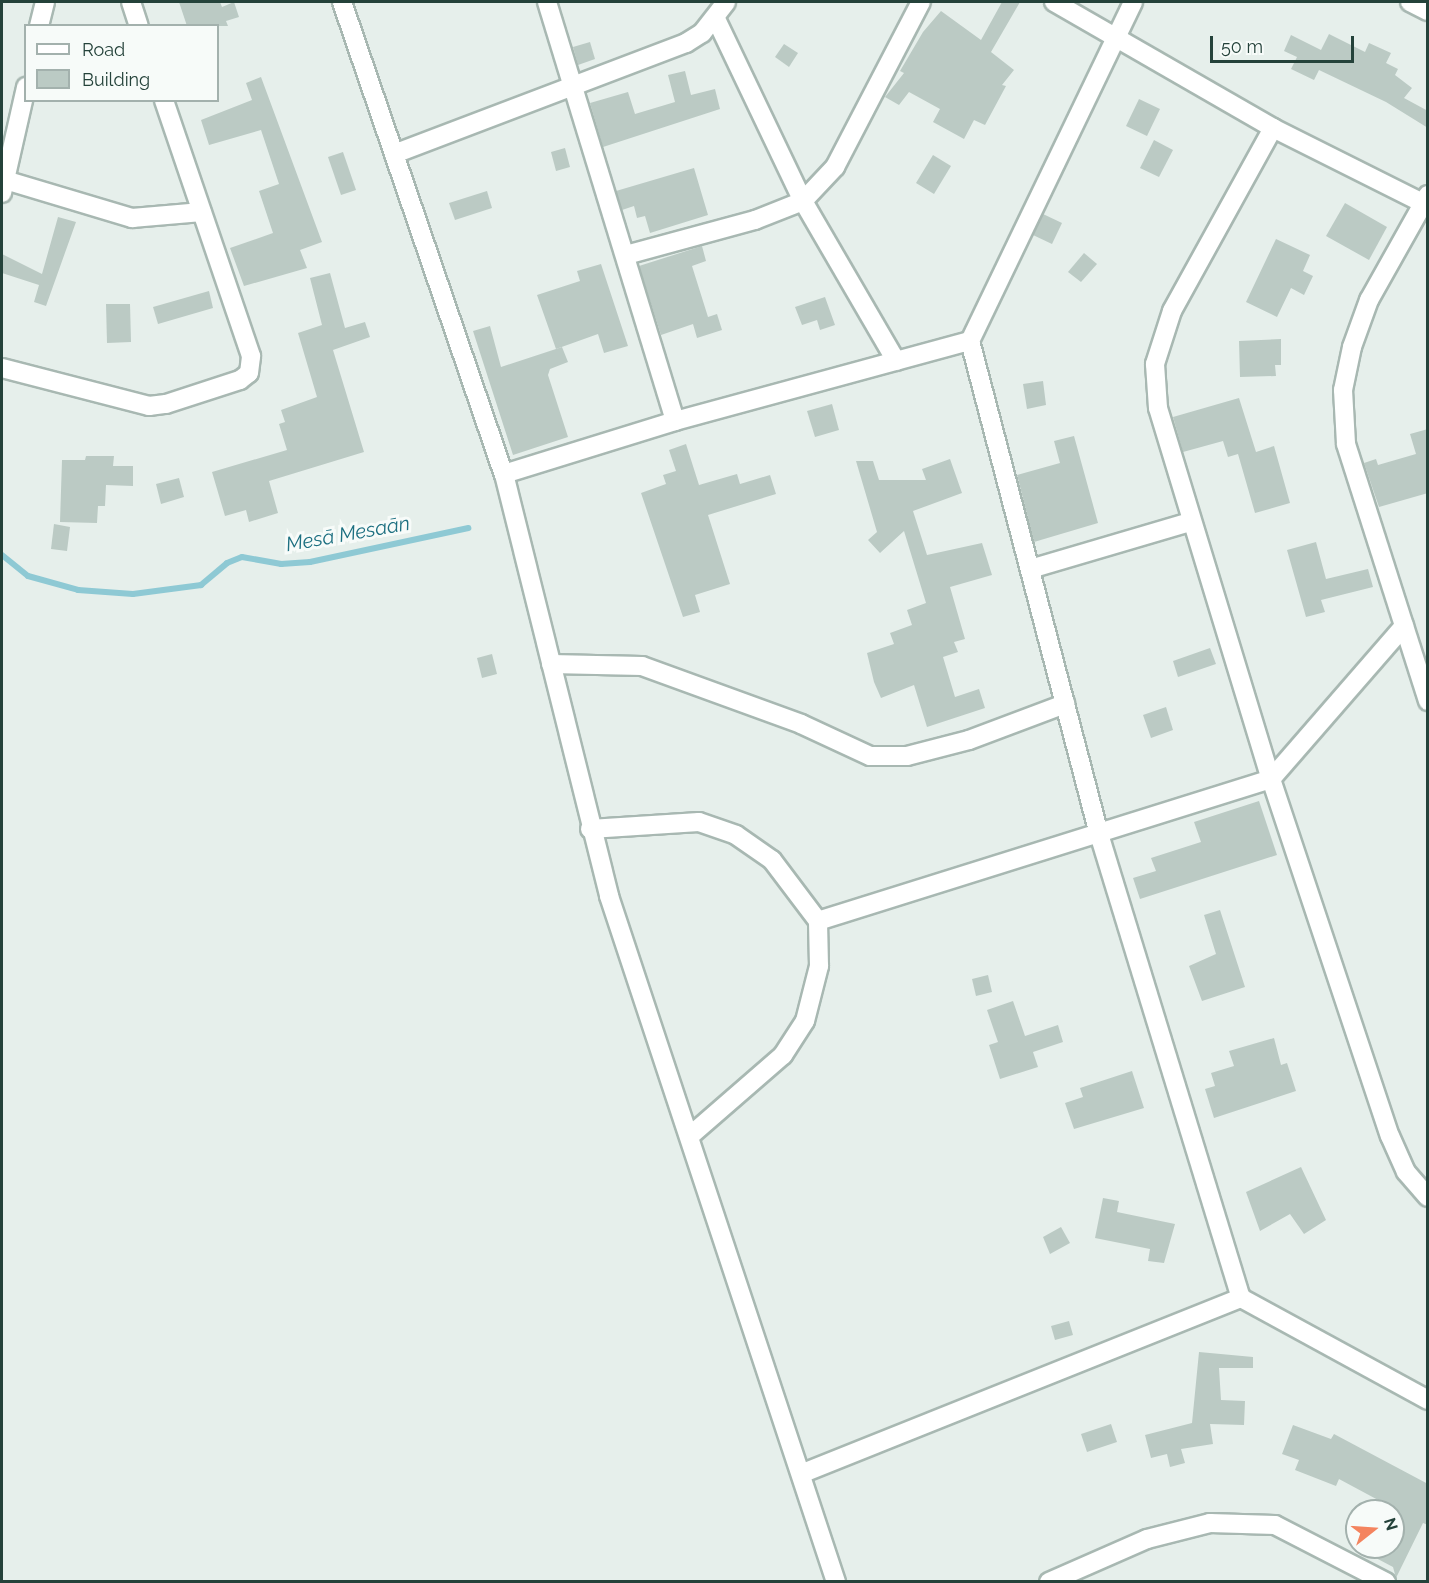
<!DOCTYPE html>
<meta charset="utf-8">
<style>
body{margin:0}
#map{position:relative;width:1429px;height:1583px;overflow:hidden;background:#e6efeb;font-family:Raleway,sans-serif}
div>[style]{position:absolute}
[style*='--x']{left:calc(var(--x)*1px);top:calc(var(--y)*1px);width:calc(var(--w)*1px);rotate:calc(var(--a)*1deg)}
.stream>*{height:6px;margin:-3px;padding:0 3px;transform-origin:3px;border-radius:3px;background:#8ec9d4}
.building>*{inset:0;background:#bbcac4}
.roads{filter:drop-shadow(2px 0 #a8b8b2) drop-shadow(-2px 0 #a8b8b2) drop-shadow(0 2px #a8b8b2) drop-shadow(0 -2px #a8b8b2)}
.minor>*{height:18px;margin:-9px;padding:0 9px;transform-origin:9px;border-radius:9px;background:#fff}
span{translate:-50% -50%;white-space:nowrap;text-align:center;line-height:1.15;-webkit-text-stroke:6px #f7fbf9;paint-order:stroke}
.water-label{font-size:20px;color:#1c6f80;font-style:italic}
.frame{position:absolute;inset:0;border:3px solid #24423a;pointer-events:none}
.legend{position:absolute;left:24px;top:24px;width:195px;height:78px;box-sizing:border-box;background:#f7fbf9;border:2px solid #a3b1ad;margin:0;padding:8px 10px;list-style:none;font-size:18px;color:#24423a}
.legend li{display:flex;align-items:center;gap:12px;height:30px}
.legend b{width:30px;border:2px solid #a3b1ad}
.north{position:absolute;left:1345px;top:1499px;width:60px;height:60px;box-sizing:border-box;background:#f7fbf9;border:2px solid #a3b1ad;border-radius:50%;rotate:73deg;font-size:16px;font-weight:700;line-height:24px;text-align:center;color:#24423a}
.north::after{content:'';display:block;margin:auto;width:21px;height:27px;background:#f4845f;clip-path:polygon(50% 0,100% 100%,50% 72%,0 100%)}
.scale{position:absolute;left:1210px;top:36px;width:144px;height:27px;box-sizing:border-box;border:3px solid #24423a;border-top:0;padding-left:8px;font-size:18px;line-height:21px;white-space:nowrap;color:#24423a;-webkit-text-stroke:4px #f7fbf9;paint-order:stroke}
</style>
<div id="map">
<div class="stream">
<i style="--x:2;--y:555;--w:33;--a:39"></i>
<i style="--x:28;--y:576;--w:52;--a:15.6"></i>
<i style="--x:78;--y:590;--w:55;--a:4.2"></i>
<i style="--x:133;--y:594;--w:69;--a:-7.5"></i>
<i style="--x:201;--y:585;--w:34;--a:-40"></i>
<i style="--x:227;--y:563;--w:16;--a:-22"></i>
<i style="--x:242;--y:557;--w:40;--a:10"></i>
<i style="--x:281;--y:564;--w:29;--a:-4"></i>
<i style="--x:310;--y:562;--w:162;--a:-12.1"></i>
</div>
<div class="building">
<i style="clip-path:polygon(179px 2px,220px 2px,222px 7px,234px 2px,239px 17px,226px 21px,228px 26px,187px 26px)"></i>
<i style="clip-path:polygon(1002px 2px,1020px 2px,991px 52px,1014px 70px,1002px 85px,1006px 86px,985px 125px,974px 120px,964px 139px,933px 122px,940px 109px,909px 92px,899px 105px,885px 97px,904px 73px,900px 71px,923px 32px,941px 11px,981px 40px)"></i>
<i style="clip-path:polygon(1329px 34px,1365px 52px,1369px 43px,1391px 53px,1386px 63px,1398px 69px,1395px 75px,1412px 88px,1404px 98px,1428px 111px,1428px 128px,1386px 102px,1319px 70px,1314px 80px,1291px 69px,1297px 57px,1284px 51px,1291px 35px,1321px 50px)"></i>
<i style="clip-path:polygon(590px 42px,595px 59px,578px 65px,573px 47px)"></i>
<i style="clip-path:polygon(784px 44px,798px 53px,789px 67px,775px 57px)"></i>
<i style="clip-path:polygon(685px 71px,691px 95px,715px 89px,720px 109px,603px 147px,590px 103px,628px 92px,635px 114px,675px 102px,668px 75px)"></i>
<i style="clip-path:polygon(261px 77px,322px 242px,300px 250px,307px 268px,244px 286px,230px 248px,273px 233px,259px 191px,279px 184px,261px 130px,209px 145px,201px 120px,252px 100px,246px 83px)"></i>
<i style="clip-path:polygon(1139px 99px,1160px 109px,1147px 136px,1126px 126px)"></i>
<i style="clip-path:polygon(1154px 140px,1173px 150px,1159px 177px,1140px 168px)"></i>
<i style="clip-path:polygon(565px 148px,570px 167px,556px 171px,551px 152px)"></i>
<i style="clip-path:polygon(343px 152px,356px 190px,341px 195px,328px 157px)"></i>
<i style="clip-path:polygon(933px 155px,951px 166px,934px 194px,916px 183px)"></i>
<i style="clip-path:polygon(694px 168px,708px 215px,650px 233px,645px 216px,637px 218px,634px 206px,622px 210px,616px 191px)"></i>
<i style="clip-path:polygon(487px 191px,492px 208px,455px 220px,449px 203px)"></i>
<i style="clip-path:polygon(1345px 203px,1387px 227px,1369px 260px,1326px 236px)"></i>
<i style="clip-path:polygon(1043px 214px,1062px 223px,1052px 244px,1033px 235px)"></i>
<i style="clip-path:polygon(58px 217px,76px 222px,46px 306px,34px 302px,39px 285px,2px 273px,2px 254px,42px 274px)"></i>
<i style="clip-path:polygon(1276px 239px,1310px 255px,1303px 271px,1313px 276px,1304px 295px,1291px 288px,1277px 317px,1246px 302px)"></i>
<i style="clip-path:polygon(702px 246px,706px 261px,692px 266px,708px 317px,717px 314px,722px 330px,697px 338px,693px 324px,661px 335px,639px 266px)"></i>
<i style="clip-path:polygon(1084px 253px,1097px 264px,1081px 282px,1068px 272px)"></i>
<i style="clip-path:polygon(601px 264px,628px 346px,604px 353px,598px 334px,556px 349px,537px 295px,580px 281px,577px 271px)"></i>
<i style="clip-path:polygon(330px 273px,345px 328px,365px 322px,370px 337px,333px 350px,364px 452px,269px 481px,278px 513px,249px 522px,246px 510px,225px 516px,212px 472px,287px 450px,279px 424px,285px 422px,281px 410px,317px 397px,298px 333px,322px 325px,310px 278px)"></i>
<i style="clip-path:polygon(209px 291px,213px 308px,158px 324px,153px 307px)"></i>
<i style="clip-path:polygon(825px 297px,835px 325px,820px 330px,817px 320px,802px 325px,795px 307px)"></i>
<i style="clip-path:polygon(106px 304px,130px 304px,131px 342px,107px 343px)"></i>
<i style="clip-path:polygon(490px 326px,501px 367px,562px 347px,568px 362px,550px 369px,548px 375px,568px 437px,513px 455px,473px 331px)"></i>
<i style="clip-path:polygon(1281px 339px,1281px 365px,1275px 365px,1276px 376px,1240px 377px,1239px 341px)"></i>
<i style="clip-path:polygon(1043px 381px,1046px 405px,1027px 409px,1023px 384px)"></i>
<i style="clip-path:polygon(1239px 398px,1256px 452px,1274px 446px,1290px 503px,1255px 513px,1238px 454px,1228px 457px,1223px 441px,1183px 452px,1173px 417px)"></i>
<i style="clip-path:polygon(832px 404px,839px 430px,815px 437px,807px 411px)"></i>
<i style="clip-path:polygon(1428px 429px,1428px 493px,1379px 507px,1364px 463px,1376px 459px,1378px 465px,1416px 454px,1410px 434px)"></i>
<i style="clip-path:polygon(1074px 436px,1098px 523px,1034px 542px,1017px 475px,1060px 463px,1054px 441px)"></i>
<i style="clip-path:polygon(686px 444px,699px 485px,737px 474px,740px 484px,770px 475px,776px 494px,708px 515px,730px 584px,695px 595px,700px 612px,683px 617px,641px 493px,666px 484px,663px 475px,676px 471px,669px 450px)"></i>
<i style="clip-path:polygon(86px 456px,114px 456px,113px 466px,133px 466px,133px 486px,106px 485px,105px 506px,98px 506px,97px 523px,60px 522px,62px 460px,85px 460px)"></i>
<i style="clip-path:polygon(950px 459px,962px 493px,913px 511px,927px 555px,982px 543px,992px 575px,950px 587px,965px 639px,954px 642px,958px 652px,943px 657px,955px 697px,979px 689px,985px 708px,927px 727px,914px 685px,881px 698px,874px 682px,867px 653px,894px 644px,890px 633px,912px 625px,907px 610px,926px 603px,904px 531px,880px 553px,868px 540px,877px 532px,856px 461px,873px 461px,879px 480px,926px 480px,922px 469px)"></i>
<i style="clip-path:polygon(179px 478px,184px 497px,161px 504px,156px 484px)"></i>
<i style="clip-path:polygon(54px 524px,70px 527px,67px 551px,51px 549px)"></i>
<i style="clip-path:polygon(1316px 542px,1326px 579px,1368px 569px,1373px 587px,1321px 600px,1325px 612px,1306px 617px,1287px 550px)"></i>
<i style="clip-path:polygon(1210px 648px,1216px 664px,1178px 677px,1173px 661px)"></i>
<i style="clip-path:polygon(492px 654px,497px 674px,482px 678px,477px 658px)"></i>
<i style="clip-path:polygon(1166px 707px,1173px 730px,1151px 738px,1143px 715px)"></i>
<i style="clip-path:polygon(1259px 801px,1277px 855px,1140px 899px,1133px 878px,1156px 871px,1151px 858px,1201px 842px,1194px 822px)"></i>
<i style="clip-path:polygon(1220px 910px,1245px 987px,1202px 1001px,1189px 966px,1216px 954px,1204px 915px)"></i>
<i style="clip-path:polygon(988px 975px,992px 992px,976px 996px,972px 979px)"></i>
<i style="clip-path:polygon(1013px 1001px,1025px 1036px,1058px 1025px,1063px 1042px,1033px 1052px,1038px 1067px,1000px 1079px,989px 1045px,998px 1042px,987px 1010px)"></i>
<i style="clip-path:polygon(1274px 1038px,1281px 1065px,1287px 1063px,1296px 1091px,1214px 1118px,1205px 1089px,1215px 1086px,1211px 1073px,1234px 1066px,1229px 1051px)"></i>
<i style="clip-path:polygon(1132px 1071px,1144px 1108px,1074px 1129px,1065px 1103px,1083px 1097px,1080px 1088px)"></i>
<i style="clip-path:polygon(1301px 1167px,1326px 1220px,1304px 1234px,1290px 1214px,1260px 1231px,1246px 1192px)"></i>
<i style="clip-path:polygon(1103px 1198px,1119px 1201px,1117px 1212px,1175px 1224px,1164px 1263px,1148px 1261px,1150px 1249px,1095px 1238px)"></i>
<i style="clip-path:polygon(1061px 1227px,1070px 1243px,1050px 1254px,1043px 1237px)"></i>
<i style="clip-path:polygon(1069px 1321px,1073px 1335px,1055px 1340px,1051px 1326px)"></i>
<i style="clip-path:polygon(1199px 1352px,1253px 1357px,1253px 1368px,1219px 1368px,1221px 1400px,1245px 1401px,1244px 1425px,1210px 1424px,1213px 1444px,1181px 1449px,1185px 1463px,1170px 1467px,1167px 1454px,1151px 1458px,1145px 1435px,1192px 1423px)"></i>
<i style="clip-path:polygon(1111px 1424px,1117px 1442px,1087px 1452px,1081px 1434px)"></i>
<i style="clip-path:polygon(1293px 1425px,1331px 1439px,1334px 1434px,1428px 1484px,1428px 1525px,1423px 1523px,1396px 1578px,1393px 1567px,1374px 1557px,1379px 1547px,1393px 1547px,1393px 1508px,1339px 1479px,1336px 1486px,1295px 1470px,1299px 1460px,1282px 1454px)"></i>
</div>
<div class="roads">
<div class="minor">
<i style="--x:131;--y:2;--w:25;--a:72"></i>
<i style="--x:342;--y:2;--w:499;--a:71.1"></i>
<i style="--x:504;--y:474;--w:435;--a:76"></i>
<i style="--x:609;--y:896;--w:723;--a:71.69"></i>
<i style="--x:547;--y:2;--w:438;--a:73"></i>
<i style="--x:1054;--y:2;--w:253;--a:29.9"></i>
<i style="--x:1273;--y:128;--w:168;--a:26.6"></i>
<i style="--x:1410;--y:2;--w:20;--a:27"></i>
<i style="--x:716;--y:19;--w:202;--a:64.5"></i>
<i style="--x:803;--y:201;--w:185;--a:59.8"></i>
<i style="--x:39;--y:26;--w:25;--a:-76"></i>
<i style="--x:1273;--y:128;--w:209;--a:118.9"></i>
<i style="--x:1172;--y:311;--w:56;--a:107.8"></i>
<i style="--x:1155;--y:364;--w:44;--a:86.1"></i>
<i style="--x:1158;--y:408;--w:388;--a:73.1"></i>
<i style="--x:1271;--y:779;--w:376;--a:71.6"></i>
<i style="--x:1390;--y:1136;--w:39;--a:66"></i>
<i style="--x:1406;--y:1172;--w:33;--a:49"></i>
<i style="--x:394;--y:154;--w:312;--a:-20.8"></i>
<i style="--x:686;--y:43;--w:19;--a:-32"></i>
<i style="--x:702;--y:33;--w:39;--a:-52"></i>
<i style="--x:5;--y:180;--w:133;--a:16.7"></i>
<i style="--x:132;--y:218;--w:70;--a:-4.9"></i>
<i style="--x:2;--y:193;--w:109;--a:-77.2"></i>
<i style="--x:1428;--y:195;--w:120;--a:119.3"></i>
<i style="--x:1369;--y:300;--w:50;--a:109.9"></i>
<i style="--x:1352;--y:347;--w:44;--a:101.8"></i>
<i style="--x:1343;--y:390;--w:54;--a:86.8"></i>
<i style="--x:1346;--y:444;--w:270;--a:72.3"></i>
<i style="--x:626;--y:255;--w:134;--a:-15.2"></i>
<i style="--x:755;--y:220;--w:52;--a:-21.6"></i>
<i style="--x:803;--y:201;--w:47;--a:-46.7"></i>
<i style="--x:835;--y:167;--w:186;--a:-62.5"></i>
<i style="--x:970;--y:341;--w:510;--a:75.34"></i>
<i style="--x:1099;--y:834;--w:485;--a:73"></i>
<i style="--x:1241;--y:1298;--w:213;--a:28.6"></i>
<i style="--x:2;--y:368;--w:152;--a:14.5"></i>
<i style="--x:149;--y:406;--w:17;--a:-7"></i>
<i style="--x:166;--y:404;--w:78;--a:-18"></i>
<i style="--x:240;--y:380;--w:11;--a:-38"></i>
<i style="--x:249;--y:373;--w:17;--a:-83"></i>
<i style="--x:251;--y:356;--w:270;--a:-108.8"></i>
<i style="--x:504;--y:474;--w:179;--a:-17.2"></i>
<i style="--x:675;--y:421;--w:306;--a:-15.2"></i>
<i style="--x:970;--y:341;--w:376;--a:-64.3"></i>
<i style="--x:1030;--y:569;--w:167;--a:-16.4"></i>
<i style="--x:551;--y:664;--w:91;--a:1.3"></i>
<i style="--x:642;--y:666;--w:169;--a:20"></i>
<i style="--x:801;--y:724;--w:76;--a:24.9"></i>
<i style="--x:870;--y:756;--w:37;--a:0"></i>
<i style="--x:907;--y:756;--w:64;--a:-14.5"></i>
<i style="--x:969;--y:740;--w:103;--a:-20.6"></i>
<i style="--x:590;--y:829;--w:109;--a:-3.7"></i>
<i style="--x:699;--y:822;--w:39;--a:19"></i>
<i style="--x:736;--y:835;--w:44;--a:34.8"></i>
<i style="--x:772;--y:860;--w:76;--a:53"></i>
<i style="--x:691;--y:1135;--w:122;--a:-41"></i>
<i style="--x:783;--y:1055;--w:40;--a:-57.1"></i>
<i style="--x:805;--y:1021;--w:57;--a:-75.7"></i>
<i style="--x:819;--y:966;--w:45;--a:-91.3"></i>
<i style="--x:818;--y:921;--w:475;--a:-17.4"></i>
<i style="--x:1271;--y:779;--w:203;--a:-49"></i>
<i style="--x:803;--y:1473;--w:472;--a:-21.8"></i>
<i style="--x:1049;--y:1582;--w:107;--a:-23.7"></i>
<i style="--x:1147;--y:1539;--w:65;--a:-14.3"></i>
<i style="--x:1210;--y:1523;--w:65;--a:1.8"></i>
<i style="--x:1275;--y:1525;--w:125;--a:27.2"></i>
</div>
</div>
<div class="water-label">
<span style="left:348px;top:534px;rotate:-10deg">Mesā Mesaān</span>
</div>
<div class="frame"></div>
<ul class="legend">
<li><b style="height:8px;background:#fff"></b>Road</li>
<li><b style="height:16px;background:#bbcac4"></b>Building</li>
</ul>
<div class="north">N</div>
<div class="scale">50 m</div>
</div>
